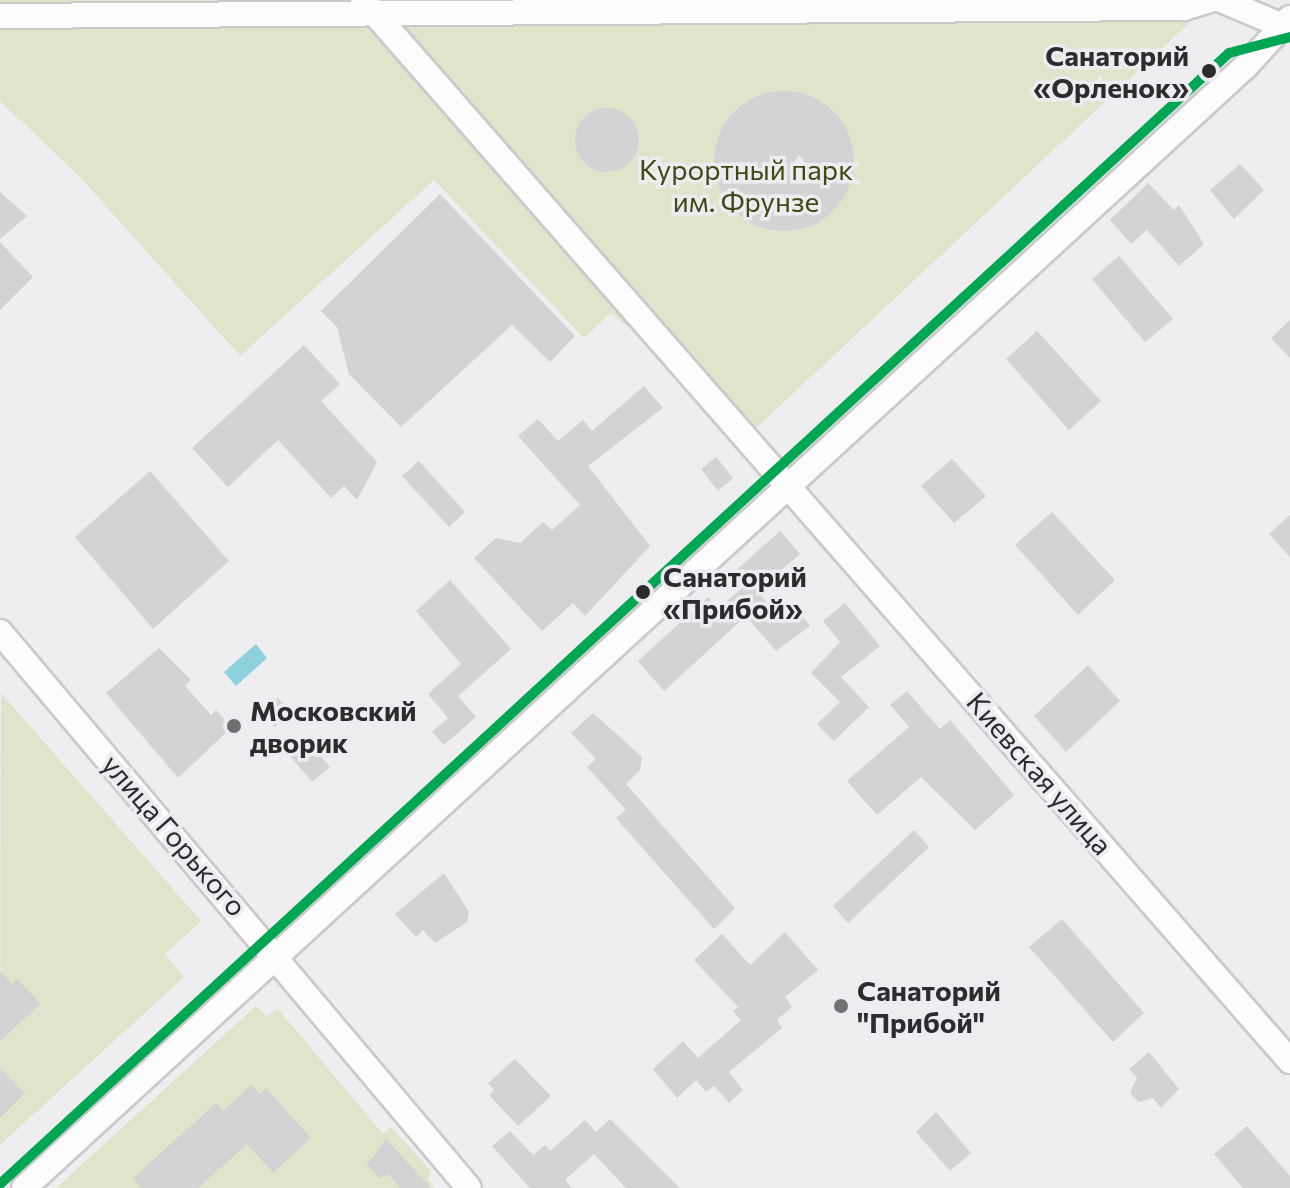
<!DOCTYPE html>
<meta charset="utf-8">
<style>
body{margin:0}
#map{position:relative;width:1290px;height:1188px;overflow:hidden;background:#eeedef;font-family:Commissioner,sans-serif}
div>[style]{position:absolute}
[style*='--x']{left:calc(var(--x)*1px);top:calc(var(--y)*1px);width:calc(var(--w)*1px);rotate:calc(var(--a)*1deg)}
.green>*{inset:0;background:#e0e4cb}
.water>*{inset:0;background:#8dd0de}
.building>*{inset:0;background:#d3d3d4}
.round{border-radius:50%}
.roads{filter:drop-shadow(2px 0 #cac9cb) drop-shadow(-2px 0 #cac9cb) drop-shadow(0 2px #cac9cb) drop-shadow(0 -2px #cac9cb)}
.street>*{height:24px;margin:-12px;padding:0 12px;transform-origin:12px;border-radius:12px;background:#fcfcfd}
.tram>*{height:2px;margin:-1px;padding:0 1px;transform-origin:1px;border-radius:1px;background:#cfced0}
.tram-1>*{height:10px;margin:-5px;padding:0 5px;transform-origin:5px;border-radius:5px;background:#00a651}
.dots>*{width:22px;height:22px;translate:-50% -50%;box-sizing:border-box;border:4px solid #edecf0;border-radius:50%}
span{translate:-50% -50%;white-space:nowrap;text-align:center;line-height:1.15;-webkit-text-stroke:7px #edecf0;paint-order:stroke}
.stop-label{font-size:28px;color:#2c2b2d;font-weight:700}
.right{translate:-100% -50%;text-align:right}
.left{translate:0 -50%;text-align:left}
.park-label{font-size:28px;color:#424914}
.poi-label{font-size:28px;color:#2c2b2d;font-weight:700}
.street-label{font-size:28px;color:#2c2b2d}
</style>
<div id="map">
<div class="green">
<i style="clip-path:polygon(0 0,1214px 0,755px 429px,611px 313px,584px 338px,434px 180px,240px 356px,80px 177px,0 101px)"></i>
<i style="clip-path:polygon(1px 693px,201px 921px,165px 954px,184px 977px,0 1145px)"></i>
<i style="clip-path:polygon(256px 1006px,266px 1016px,278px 1009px,383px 1134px,391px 1127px,431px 1171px,428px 1180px,435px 1188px,56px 1188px)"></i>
</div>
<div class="water">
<i style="clip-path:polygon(256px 644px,267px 658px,236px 686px,224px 672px)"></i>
</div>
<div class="building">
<i class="round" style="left:714px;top:91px;width:140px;height:140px"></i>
<i class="round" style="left:575px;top:108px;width:64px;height:64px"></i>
<i style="clip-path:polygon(1240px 164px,1264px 190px,1234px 219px,1210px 190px)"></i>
<i style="clip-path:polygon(1148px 183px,1174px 210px,1179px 205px,1204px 244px,1179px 266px,1147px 230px,1131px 244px,1110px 220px)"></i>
<i style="clip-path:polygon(0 192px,27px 216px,0 239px)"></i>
<i style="clip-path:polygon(440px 194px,575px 336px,550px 362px,512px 325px,401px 427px,349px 374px,337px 327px,321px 311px)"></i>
<i style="clip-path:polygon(0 242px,33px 277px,0 310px)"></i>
<i style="clip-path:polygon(1119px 256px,1173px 319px,1145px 342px,1092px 279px)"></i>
<i style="clip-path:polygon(1290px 320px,1290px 358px,1271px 338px)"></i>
<i style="clip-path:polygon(1037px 331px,1101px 401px,1069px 430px,1006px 359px)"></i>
<i style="clip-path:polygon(304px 345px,340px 384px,321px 401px,377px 462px,357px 500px,344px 486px,331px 498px,278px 440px,228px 487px,192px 448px)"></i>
<i style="clip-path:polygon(644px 386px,663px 408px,588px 466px,650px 546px,585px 616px,573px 603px,542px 631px,474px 558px,496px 538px,520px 543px,543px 522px,552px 530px,580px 505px,518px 436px,538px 419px,558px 441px,583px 420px,592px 431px)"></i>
<i style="clip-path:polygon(716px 457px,733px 478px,718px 491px,701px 469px)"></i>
<i style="clip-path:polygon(952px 459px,986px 496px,954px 523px,921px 486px)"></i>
<i style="clip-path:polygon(419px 461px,465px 512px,449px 527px,402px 476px)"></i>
<i style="clip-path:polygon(150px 471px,229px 561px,153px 629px,75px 537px)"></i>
<i style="clip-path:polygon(1052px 512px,1115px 580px,1078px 615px,1015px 545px)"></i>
<i style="clip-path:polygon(1290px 515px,1290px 557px,1269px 534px)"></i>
<i style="clip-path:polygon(780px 531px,800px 554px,757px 591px,778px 616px,792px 604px,810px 626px,776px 651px,746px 616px,664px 691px,638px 661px,708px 597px,718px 609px,742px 588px,731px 575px)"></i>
<i style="clip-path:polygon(450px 580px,511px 649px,458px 696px,476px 717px,444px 745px,432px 732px,448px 718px,428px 694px,461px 664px,416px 611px)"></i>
<i style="clip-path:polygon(845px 603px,880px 646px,841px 677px,869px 707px,834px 741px,817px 724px,840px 702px,811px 673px,840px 642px,823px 621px)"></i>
<i style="clip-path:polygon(159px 648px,191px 680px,185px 686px,211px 715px,216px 710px,231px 728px,178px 778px,106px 693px)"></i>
<i style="clip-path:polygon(1088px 665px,1120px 701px,1066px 752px,1034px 716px)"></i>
<i style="clip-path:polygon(907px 691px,940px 729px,950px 720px,1014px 795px,975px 830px,921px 777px,877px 815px,847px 781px,909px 727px,890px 705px)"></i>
<i style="clip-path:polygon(278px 698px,291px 712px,275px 727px,262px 712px)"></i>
<i style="clip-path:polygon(593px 713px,642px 757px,640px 770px,626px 784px,735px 908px,714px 929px,616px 818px,626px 810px,587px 767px,596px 759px,571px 733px)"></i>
<i style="clip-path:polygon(308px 741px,330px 767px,312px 782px,290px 756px)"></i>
<i style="clip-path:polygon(914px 830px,929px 847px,848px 923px,833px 906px)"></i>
<i style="clip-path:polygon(444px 873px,469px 912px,467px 922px,435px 943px,423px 930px,416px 937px,395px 914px)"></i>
<i style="clip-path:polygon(1062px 919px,1144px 1013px,1113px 1042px,1029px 947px)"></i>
<i style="clip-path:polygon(785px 932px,818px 970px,785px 997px,792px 1007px,777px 1020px,782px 1028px,729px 1072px,743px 1090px,729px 1103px,714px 1086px,706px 1092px,696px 1080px,677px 1098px,653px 1069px,683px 1041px,698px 1058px,741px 1020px,733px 1011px,738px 1007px,694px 960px,722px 934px,750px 965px)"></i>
<i style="clip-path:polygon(0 971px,12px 984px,17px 979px,41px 1004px,0 1041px)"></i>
<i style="clip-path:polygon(1149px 1052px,1179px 1089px,1161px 1108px,1153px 1098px,1139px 1102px,1130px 1093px,1137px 1078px,1129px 1069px)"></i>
<i style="clip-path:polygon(515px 1059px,551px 1096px,518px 1126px,489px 1095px,494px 1090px,488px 1083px)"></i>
<i style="clip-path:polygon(0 1068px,25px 1093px,0 1118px)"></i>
<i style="clip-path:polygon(251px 1085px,260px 1094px,266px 1088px,311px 1138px,273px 1173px,247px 1144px,198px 1188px,142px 1188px,133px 1178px,216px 1103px,223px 1111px)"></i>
<i style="clip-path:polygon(936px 1112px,971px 1153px,950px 1171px,916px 1132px)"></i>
<i style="clip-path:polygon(610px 1119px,680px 1188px,626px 1188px,594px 1154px,565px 1180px,572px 1188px,530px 1188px,492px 1146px,510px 1131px,533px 1155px,545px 1145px,550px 1151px,585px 1120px,596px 1132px)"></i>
<i style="clip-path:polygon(1247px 1126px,1290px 1176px,1290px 1188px,1243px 1188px,1214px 1154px)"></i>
<i style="clip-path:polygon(386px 1139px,431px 1188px,401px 1188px,388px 1174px,379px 1178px,367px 1165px)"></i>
</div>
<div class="roads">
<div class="street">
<i style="--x:363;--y:0;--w:1409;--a:48.86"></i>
<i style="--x:1221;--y:0;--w:75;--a:22.8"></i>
<i style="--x:0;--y:16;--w:1184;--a:-0.39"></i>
<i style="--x:1184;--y:8;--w:27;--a:-17"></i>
<i style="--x:0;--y:632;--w:727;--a:49.85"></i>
<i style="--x:24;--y:1188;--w:1659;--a:-42.56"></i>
<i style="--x:1246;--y:66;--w:65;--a:-47.5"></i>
</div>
</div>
<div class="tram">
<i style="--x:581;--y:656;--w:53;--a:-51.8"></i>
<i style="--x:614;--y:614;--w:123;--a:-42.4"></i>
<i style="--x:705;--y:531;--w:31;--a:-31"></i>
</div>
<div class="tram-1">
<i style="--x:0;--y:1184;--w:1670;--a:-42.62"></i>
<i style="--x:1229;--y:53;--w:63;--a:-14.7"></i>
</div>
<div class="dots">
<i style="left:1209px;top:71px;background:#2c2b2d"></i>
<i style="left:643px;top:592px;background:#2c2b2d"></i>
<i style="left:234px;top:726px;background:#706f71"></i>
<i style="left:841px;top:1006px;background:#706f71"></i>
</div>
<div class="stop-label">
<span class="right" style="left:1189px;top:71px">Санаторий<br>«Орленок»</span>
<span class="left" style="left:663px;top:592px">Санаторий<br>«Прибой»</span>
</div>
<div class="park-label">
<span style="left:746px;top:185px">Курортный парк<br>им. Фрунзе</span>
</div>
<div class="poi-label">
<span class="left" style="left:250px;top:726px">Московский<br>дворик</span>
<span class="left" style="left:857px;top:1006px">Санаторий<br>"Прибой"</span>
</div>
<div class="street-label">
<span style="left:1040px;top:773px;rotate:49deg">Киевская улица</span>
<span style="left:175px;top:835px;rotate:49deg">улица Горького</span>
</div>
</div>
